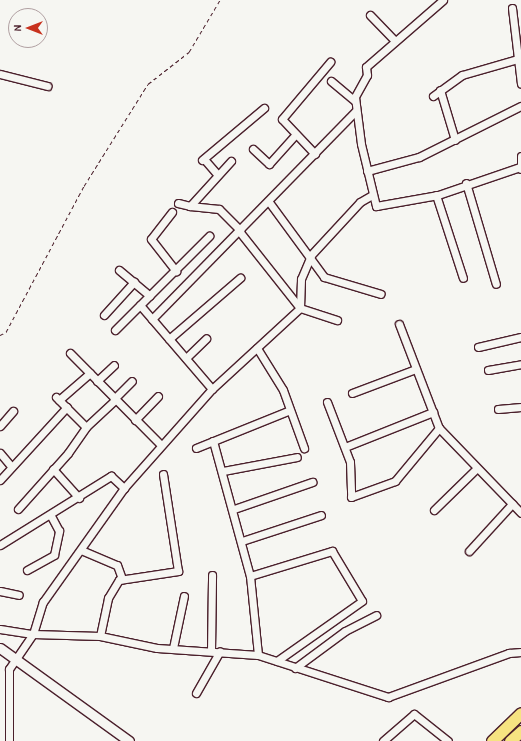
<!DOCTYPE html>
<style>
body{margin:0}
#map{position:relative;width:521px;height:741px;overflow:hidden;background:#f6f6f2;font-family:"Patrick Hand",sans-serif}
div>[style]{position:absolute}
[style*='--x']{left:calc(var(--x)*1px);top:calc(var(--y)*1px);width:calc(var(--w)*1px);rotate:calc(var(--a)*1deg)}
.path>*{height:1px;margin-top:-0.5px;transform-origin:0;background:repeating-linear-gradient(90deg,#4a1f2b 0 4px,transparent 0 7px)}
.roads{filter:drop-shadow(1px 0 #4a1f2b) drop-shadow(-1px 0 #4a1f2b) drop-shadow(0 1px #4a1f2b) drop-shadow(0 -1px #4a1f2b)}
.minor>*{height:7px;margin:-3.5px;padding:0 3.5px;transform-origin:3.5px;border-radius:3.5px;background:#f6f6f2}
.secondary>*{height:9px;margin:-4.5px;padding:0 4.5px;transform-origin:4.5px;border-radius:4.5px;background:#f6f6f2}
.trunk>*{height:11px;margin:-5.5px;padding:0 5.5px;transform-origin:5.5px;border-radius:5.5px;background:#f6e381}
span{translate:-50% -50%;white-space:nowrap;text-align:center;line-height:1.15;-webkit-text-stroke:3.5px #f6f6f2;paint-order:stroke}
.north{position:absolute;left:8px;top:8px;width:40px;height:40px;box-sizing:border-box;background:#f6f6f2;border:1px solid #b1a0a2;border-radius:50%;rotate:270deg;font-size:11px;font-weight:700;line-height:16px;text-align:center;color:#4a1f2b}
.north::after{content:'';display:block;margin:auto;width:14px;height:18px;background:#c8321e;clip-path:polygon(50% 0,100% 100%,50% 72%,0 100%)}
</style>
<div id="map">
<div class="path">
<i style="--x:0;--y:335;--w:7;--a:-27"></i>
<i style="--x:6;--y:332;--w:166;--a:-61.9"></i>
<i style="--x:84;--y:186;--w:120;--a:-57.9"></i>
<i style="--x:148;--y:84;--w:52;--a:-38"></i>
<i style="--x:189;--y:52;--w:61;--a:-59.2"></i>
</div>
<div class="roads">
<div class="minor">
<i style="--x:443;--y:0;--w:102;--a:139"></i>
<i style="--x:366;--y:67;--w:8;--a:83"></i>
<i style="--x:367;--y:75;--w:25;--a:119"></i>
<i style="--x:355;--y:97;--w:47;--a:82.7"></i>
<i style="--x:361;--y:144;--w:64;--a:76.4"></i>
<i style="--x:376;--y:206;--w:63;--a:-10.1"></i>
<i style="--x:438;--y:195;--w:87;--a:-18.9"></i>
<i style="--x:512;--y:8;--w:76;--a:83.2"></i>
<i style="--x:370;--y:15;--w:36;--a:46"></i>
<i style="--x:0;--y:74;--w:49;--a:14.3"></i>
<i style="--x:331;--y:81;--w:31;--a:40"></i>
<i style="--x:440;--y:90;--w:52;--a:73.3"></i>
<i style="--x:433;--y:96;--w:36;--a:-36"></i>
<i style="--x:462;--y:75;--w:61;--a:-16.1"></i>
<i style="--x:253;--y:149;--w:22;--a:43"></i>
<i style="--x:269;--y:164;--w:40;--a:-48"></i>
<i style="--x:315;--y:154;--w:48;--a:-133.3"></i>
<i style="--x:282;--y:119;--w:75;--a:-49.9"></i>
<i style="--x:521;--y:156;--w:13;--a:90"></i>
<i style="--x:204;--y:159;--w:21;--a:49"></i>
<i style="--x:202;--y:160;--w:81;--a:-40"></i>
<i style="--x:231;--y:161;--w:61;--a:132.3"></i>
<i style="--x:190;--y:206;--w:29;--a:6"></i>
<i style="--x:219;--y:209;--w:30;--a:45"></i>
<i style="--x:367;--y:171;--w:54;--a:-15.1"></i>
<i style="--x:419;--y:157;--w:114;--a:-26.6"></i>
<i style="--x:466;--y:183;--w:105;--a:73.5"></i>
<i style="--x:436;--y:195;--w:87;--a:72"></i>
<i style="--x:269;--y:202;--w:93;--a:53.7"></i>
<i style="--x:324;--y:277;--w:59;--a:16.6"></i>
<i style="--x:178;--y:203;--w:12;--a:14"></i>
<i style="--x:172;--y:212;--w:34;--a:128"></i>
<i style="--x:151;--y:239;--w:41;--a:52"></i>
<i style="--x:239;--y:231;--w:98;--a:51.6"></i>
<i style="--x:300;--y:308;--w:39;--a:18"></i>
<i style="--x:119;--y:270;--w:40;--a:40"></i>
<i style="--x:104;--y:315;--w:45;--a:-47.7"></i>
<i style="--x:152;--y:319;--w:18;--a:-131"></i>
<i style="--x:140;--y:305;--w:98;--a:-45"></i>
<i style="--x:399;--y:324;--w:111;--a:69"></i>
<i style="--x:439;--y:428;--w:118;--a:46"></i>
<i style="--x:115;--y:330;--w:35;--a:-45"></i>
<i style="--x:169;--y:339;--w:94;--a:-40.7"></i>
<i style="--x:478;--y:347;--w:44;--a:-13.1"></i>
<i style="--x:257;--y:348;--w:49;--a:58.2"></i>
<i style="--x:283;--y:390;--w:62;--a:70.1"></i>
<i style="--x:70;--y:353;--w:129;--a:45.3"></i>
<i style="--x:186;--y:358;--w:28;--a:-44"></i>
<i style="--x:488;--y:370;--w:34;--a:-10"></i>
<i style="--x:97;--y:381;--w:23;--a:-43"></i>
<i style="--x:212;--y:389;--w:120;--a:-42.6"></i>
<i style="--x:300;--y:308;--w:29;--a:-88"></i>
<i style="--x:301;--y:279;--w:26;--a:-67"></i>
<i style="--x:311;--y:255;--w:72;--a:-47.2"></i>
<i style="--x:360;--y:202;--w:14;--a:-30"></i>
<i style="--x:352;--y:393;--w:68;--a:-20.6"></i>
<i style="--x:56;--y:397;--w:42;--a:45"></i>
<i style="--x:114;--y:399;--w:25;--a:-45"></i>
<i style="--x:59;--y:400;--w:41;--a:-41.1"></i>
<i style="--x:327;--y:402;--w:64;--a:69"></i>
<i style="--x:350;--y:462;--w:35;--a:88"></i>
<i style="--x:351;--y:497;--w:47;--a:-20"></i>
<i style="--x:395;--y:481;--w:69;--a:-50.3"></i>
<i style="--x:498;--y:409;--w:23;--a:-5"></i>
<i style="--x:135;--y:420;--w:33;--a:-46"></i>
<i style="--x:0;--y:426;--w:20;--a:-49"></i>
<i style="--x:213;--y:441;--w:140;--a:74.7"></i>
<i style="--x:250;--y:576;--w:79;--a:84.2"></i>
<i style="--x:345;--y:447;--w:95;--a:-21.7"></i>
<i style="--x:196;--y:448;--w:101;--a:-22"></i>
<i style="--x:0;--y:453;--w:16;--a:50"></i>
<i style="--x:53;--y:469;--w:39;--a:48"></i>
<i style="--x:223;--y:471;--w:75;--a:-10.7"></i>
<i style="--x:0;--y:480;--w:99;--a:-47.5"></i>
<i style="--x:18;--y:509;--w:75;--a:-48.2"></i>
<i style="--x:68;--y:453;--w:32;--a:-55"></i>
<i style="--x:86;--y:427;--w:40;--a:-43"></i>
<i style="--x:234;--y:509;--w:83;--a:-19.1"></i>
<i style="--x:434;--y:510;--w:59;--a:-44.3"></i>
<i style="--x:242;--y:541;--w:83;--a:-18.2"></i>
<i style="--x:0;--y:545;--w:131;--a:-31.9"></i>
<i style="--x:111;--y:476;--w:18;--a:43"></i>
<i style="--x:81;--y:550;--w:39;--a:23"></i>
<i style="--x:117;--y:565;--w:15;--a:70"></i>
<i style="--x:469;--y:551;--w:64;--a:-47.5"></i>
<i style="--x:27;--y:570;--w:31;--a:-29"></i>
<i style="--x:54;--y:555;--w:25;--a:-78"></i>
<i style="--x:59;--y:531;--w:17;--a:-118"></i>
<i style="--x:250;--y:576;--w:86;--a:-17"></i>
<i style="--x:332;--y:551;--w:58;--a:59"></i>
<i style="--x:362;--y:601;--w:104;--a:144.8"></i>
<i style="--x:0;--y:591;--w:19;--a:12"></i>
<i style="--x:0;--y:629;--w:33;--a:9"></i>
<i style="--x:33;--y:634;--w:67;--a:1.7"></i>
<i style="--x:100;--y:636;--w:58;--a:11.9"></i>
<i style="--x:157;--y:648;--w:101;--a:4"></i>
<i style="--x:258;--y:655;--w:137;--a:17.9"></i>
<i style="--x:388;--y:697;--w:129;--a:-20"></i>
<i style="--x:509;--y:653;--w:12;--a:-5"></i>
<i style="--x:100;--y:636;--w:39;--a:-78"></i>
<i style="--x:108;--y:598;--w:21;--a:-59"></i>
<i style="--x:119;--y:580;--w:60;--a:-8.7"></i>
<i style="--x:178;--y:571;--w:98;--a:-98.8"></i>
<i style="--x:173;--y:648;--w:53;--a:-78.1"></i>
<i style="--x:211;--y:651;--w:76;--a:-89.2"></i>
<i style="--x:295;--y:668;--w:62;--a:-36.5"></i>
<i style="--x:345;--y:631;--w:35;--a:-27"></i>
<i style="--x:196;--y:693;--w:48;--a:-60.3"></i>
<i style="--x:9;--y:741;--w:72;--a:-90"></i>
<i style="--x:9;--y:669;--w:42;--a:-55.6"></i>
<i style="--x:33;--y:634;--w:34;--a:-73"></i>
<i style="--x:43;--y:602;--w:140;--a:-54.6"></i>
<i style="--x:124;--y:488;--w:132;--a:-48.4"></i>
<i style="--x:212;--y:389;--w:92;--a:-130.6"></i>
<i style="--x:152;--y:319;--w:290;--a:-45.6"></i>
<i style="--x:383;--y:741;--w:41;--a:-41.1"></i>
<i style="--x:414;--y:714;--w:43;--a:38.5"></i>
</div>
<div class="secondary">
<i style="--x:0;--y:648;--w:159;--a:35.8"></i>
</div>
<div class="trunk">
<i style="--x:492;--y:741;--w:40;--a:-44"></i>
<i style="--x:510;--y:741;--w:15;--a:-42"></i>
</div>
</div>
<div class="north">N</div>
</div>
